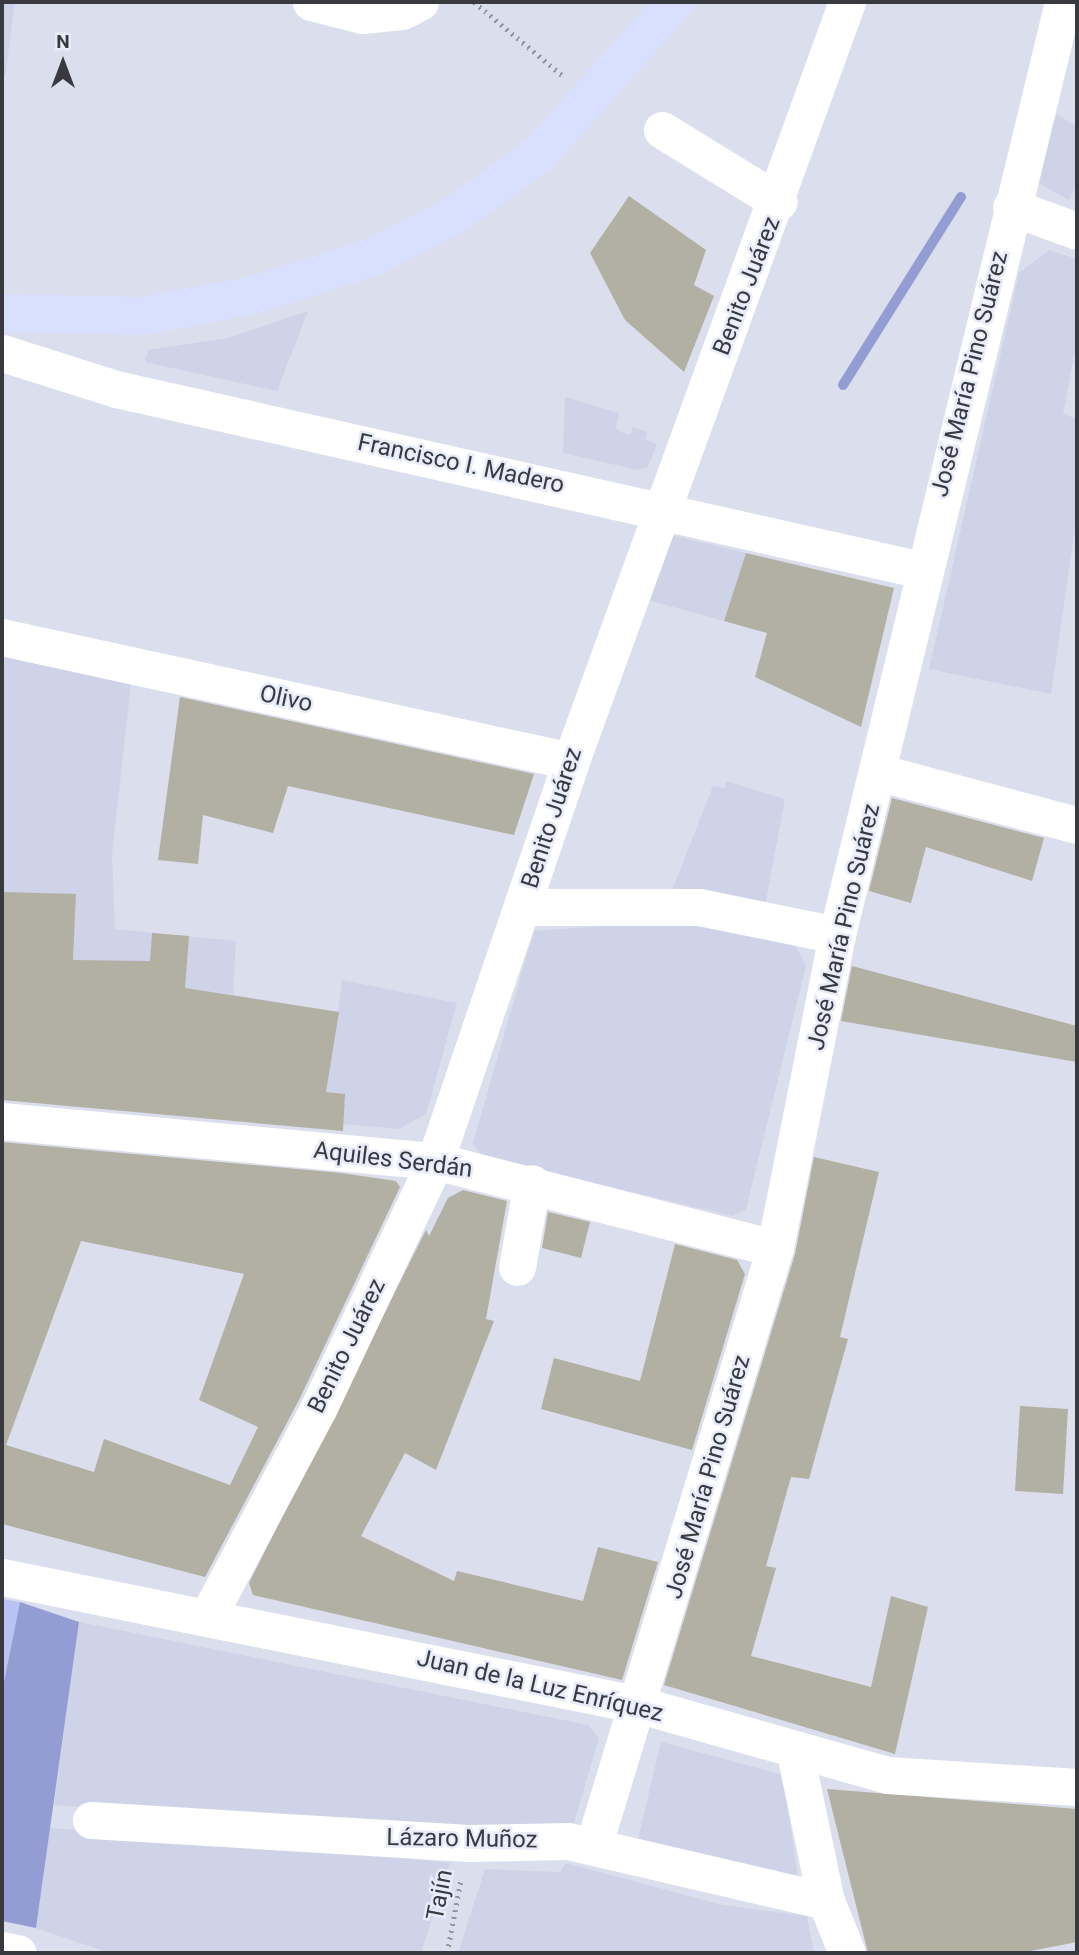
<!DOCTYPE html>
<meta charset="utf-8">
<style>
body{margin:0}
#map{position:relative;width:1079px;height:1955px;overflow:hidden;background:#dbdeec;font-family:Roboto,sans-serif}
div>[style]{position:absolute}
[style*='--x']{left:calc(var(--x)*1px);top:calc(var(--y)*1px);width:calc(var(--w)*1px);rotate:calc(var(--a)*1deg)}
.built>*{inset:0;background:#cfd3e8}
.green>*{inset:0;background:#b8c2f3}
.water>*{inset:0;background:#939dd3}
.stream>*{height:10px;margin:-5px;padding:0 5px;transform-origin:5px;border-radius:5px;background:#939dd3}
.building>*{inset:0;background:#b2b0a2}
.path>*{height:4.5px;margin-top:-2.25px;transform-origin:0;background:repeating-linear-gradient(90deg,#92949e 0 2px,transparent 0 7px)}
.minor>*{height:37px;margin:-18.5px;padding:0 18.5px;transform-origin:18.5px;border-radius:18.5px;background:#fff}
.major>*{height:38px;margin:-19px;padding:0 19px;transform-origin:19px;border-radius:19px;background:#d9dfff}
span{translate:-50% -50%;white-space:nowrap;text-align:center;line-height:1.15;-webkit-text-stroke:5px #e8ebf9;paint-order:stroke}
.street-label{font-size:24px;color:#393a40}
.frame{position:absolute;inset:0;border:4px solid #393a40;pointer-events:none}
.north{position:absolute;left:28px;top:28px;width:70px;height:70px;-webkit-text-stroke:5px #e8ebf9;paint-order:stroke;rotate:0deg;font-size:19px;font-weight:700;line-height:28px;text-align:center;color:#393a40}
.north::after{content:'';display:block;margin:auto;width:24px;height:32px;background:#393a40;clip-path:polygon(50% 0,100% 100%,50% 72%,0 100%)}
</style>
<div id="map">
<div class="built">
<i style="clip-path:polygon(2px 2px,15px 2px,5px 77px,2px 77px)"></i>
<i style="clip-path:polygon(1056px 114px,1077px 127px,1077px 185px,1069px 200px,1034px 181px)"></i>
<i style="clip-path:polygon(1049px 250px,1077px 259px,1077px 341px,1063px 414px,1077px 419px,1077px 514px,1051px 694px,929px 669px,1019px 273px)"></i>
<i style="clip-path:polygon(308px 311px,277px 391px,145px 362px,148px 350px,228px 338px)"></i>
<i style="clip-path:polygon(565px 397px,619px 413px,616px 428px,623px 433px,630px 435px,633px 427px,647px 432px,645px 439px,657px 444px,648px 467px,638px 470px,563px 453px)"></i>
<i style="clip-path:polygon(671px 535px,746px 553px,724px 621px,648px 600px)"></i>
<i style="clip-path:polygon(2px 655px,131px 684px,112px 855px,115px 929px,236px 941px,233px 995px,338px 1012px,342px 980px,457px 1003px,426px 1114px,399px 1129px,2px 1093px)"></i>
<i style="clip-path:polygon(726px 781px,785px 799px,765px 906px,671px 893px,713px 786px,724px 788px)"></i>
<i style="clip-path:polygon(689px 919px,795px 945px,806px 966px,746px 1209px,733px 1216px,483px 1157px,473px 1143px,534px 931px)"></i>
<i style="clip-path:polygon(79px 1622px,588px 1725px,599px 1738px,569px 1840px,54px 1805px)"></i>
<i style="clip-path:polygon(661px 1742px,783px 1775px,798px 1877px,636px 1847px)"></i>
<i style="clip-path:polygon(50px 1828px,194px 1837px,450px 1863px,421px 1953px,110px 1953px,36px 1928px)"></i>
<i style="clip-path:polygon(566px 1863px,722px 1905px,807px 1916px,814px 1953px,458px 1953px,485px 1869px,560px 1872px)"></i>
</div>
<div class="green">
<i style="clip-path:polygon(2px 1599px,20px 1602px,2px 1692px)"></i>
</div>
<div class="water">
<i style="clip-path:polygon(20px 1602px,79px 1622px,36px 1928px,2px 1921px,2px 1692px)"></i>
</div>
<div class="stream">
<i style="--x:843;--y:385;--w:222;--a:-57.9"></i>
</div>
<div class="building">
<i style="clip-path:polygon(629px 196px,706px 250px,694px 285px,714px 296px,684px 372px,625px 320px,590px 253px)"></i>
<i style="clip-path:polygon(746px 553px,894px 588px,861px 727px,755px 677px,767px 633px,724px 621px)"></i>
<i style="clip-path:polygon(180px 697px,534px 774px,514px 835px,288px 786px,273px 833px,203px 815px,198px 864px,158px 860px)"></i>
<i style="clip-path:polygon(892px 798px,1044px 838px,1032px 881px,926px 847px,911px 903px,869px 891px)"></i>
<i style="clip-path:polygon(2px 892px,76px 894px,73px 960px,150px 961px,152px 933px,189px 936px,185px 988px,339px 1012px,326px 1092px,345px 1094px,343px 1131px,2px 1100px)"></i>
<i style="clip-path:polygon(852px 966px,1077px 1026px,1077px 1062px,841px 1021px)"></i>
<i style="clip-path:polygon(evenodd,2px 1142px,341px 1173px,396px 1181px,400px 1187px,299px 1400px,205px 1577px,2px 1524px,2px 1142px,81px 1241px,244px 1274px,199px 1400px,258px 1427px,230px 1485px,104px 1439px,94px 1472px,6px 1445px,81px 1241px)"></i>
<i style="clip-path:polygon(814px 1157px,879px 1172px,840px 1337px,848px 1339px,809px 1479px,791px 1477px,766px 1566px,776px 1568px,751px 1656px,871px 1687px,891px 1596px,928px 1607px,895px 1754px,664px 1685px,795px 1254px)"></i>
<i style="clip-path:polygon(463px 1190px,507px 1201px,486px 1319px,494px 1321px,436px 1470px,405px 1453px,361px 1536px,454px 1581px,457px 1571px,583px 1601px,598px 1547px,658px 1562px,622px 1680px,253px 1595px,249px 1583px,426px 1230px,429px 1236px,448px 1198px)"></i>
<i style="clip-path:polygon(548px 1212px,590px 1222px,581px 1258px,542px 1248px)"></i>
<i style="clip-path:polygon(675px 1244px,737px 1260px,745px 1274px,692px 1450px,541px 1409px,554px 1358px,640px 1381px)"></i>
<i style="clip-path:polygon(1020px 1406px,1068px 1409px,1063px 1494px,1015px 1491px)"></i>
<i style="clip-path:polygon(827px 1789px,1077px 1809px,1077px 1942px,1020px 1953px,868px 1953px)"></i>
</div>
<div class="path">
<i style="--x:474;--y:2;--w:114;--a:39.7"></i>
<i style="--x:2;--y:1764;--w:5;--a:11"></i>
<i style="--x:447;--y:1953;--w:76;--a:-79.4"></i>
</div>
<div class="minor">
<i style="--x:311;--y:2;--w:53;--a:14.3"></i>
<i style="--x:362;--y:15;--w:40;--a:-5.7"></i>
<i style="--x:402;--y:11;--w:20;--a:-27"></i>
<i style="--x:662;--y:130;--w:137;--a:31.6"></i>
<i style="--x:1011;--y:207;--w:70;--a:20"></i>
<i style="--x:2;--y:353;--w:120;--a:17.5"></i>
<i style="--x:116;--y:389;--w:826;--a:12.66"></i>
<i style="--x:2;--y:637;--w:582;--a:12.29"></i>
<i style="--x:881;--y:773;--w:203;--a:14.9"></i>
<i style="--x:523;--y:907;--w:176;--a:0"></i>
<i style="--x:699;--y:907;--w:141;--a:11.5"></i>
<i style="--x:2;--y:1121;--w:435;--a:5.3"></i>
<i style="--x:435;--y:1161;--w:351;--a:14.4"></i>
<i style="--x:517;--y:1267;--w:85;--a:-79.9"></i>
<i style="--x:2;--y:1577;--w:651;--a:11.34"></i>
<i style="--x:640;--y:1705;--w:257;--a:15.8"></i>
<i style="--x:887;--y:1775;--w:190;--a:3.6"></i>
<i style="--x:209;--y:1614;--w:232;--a:-62"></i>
<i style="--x:318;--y:1409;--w:274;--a:-64.7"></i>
<i style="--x:435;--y:1161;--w:422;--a:-71.2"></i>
<i style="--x:571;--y:761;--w:808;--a:-70.02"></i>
<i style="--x:795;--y:1753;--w:151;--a:78.2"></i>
<i style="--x:826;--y:1901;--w:56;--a:68"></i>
<i style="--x:91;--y:1820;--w:378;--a:3.5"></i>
<i style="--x:468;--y:1843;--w:100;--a:-1.1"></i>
<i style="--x:568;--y:1841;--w:265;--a:13.1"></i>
<i style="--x:594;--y:1844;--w:623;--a:-73.11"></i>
<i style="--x:775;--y:1248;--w:319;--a:-78.8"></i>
<i style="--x:837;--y:935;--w:960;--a:-76.38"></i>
<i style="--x:2;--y:1950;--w:16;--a:11"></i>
</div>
<div class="major">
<i style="--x:2;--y:313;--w:142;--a:1.2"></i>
<i style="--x:144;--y:316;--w:112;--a:-10.8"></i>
<i style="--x:254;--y:295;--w:124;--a:-17.9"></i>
<i style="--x:372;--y:257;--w:91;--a:-26.8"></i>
<i style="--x:453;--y:216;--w:107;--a:-35.9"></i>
<i style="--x:540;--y:153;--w:203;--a:-48.2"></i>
</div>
<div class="street-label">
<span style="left:747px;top:286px;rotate:-69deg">Benito Juárez</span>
<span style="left:970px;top:374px;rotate:-76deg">José María Pino Suárez</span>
<span style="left:461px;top:464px;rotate:12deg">Francisco I. Madero</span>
<span style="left:286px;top:699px;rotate:12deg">Olivo</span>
<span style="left:552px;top:818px;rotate:-72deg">Benito Juárez</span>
<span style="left:844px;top:927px;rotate:-77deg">José María Pino Suárez</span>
<span style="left:393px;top:1160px;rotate:7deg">Aquiles Serdán</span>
<span style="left:347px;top:1346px;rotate:-64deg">Benito Juárez</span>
<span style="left:708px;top:1477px;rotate:-74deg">José María Pino Suárez</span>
<span style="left:540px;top:1686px;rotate:13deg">Juan de la Luz Enríquez</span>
<span style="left:462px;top:1839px;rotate:1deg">Lázaro Muñoz</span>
<span style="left:440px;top:1895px;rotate:-79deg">Tajín</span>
</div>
<div class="frame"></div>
<div class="north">N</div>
</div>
